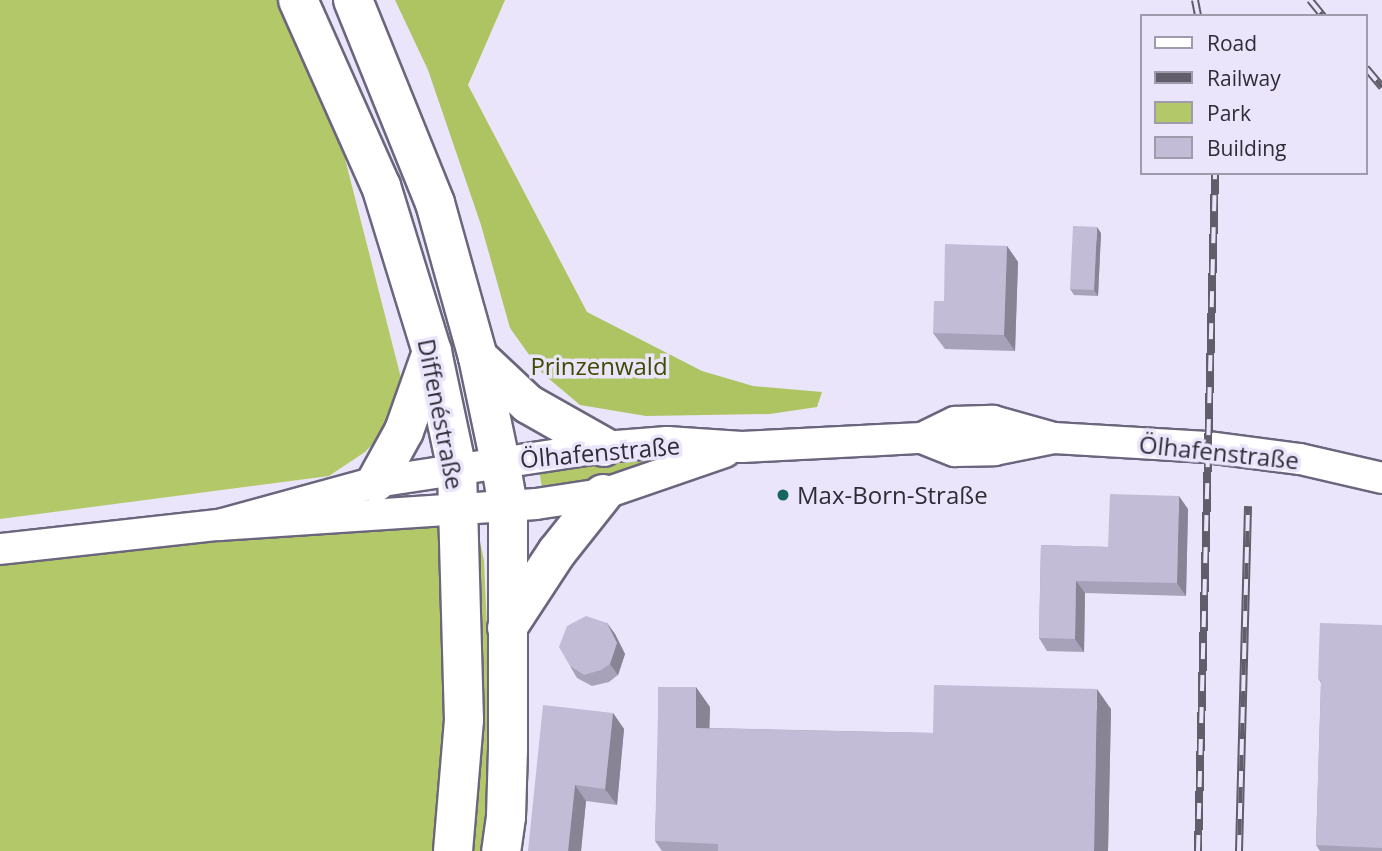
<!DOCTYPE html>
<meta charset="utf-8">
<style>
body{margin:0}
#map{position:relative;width:1382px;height:851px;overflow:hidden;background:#eae5fb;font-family:"Open Sans",sans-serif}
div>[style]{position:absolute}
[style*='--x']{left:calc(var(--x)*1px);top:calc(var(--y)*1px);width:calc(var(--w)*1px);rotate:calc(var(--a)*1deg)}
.green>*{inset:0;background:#b3c868}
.forest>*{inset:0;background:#aec463}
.roads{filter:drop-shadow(2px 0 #6b667d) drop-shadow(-2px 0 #6b667d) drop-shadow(0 2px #6b667d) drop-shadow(0 -2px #6b667d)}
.street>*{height:30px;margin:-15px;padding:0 15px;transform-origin:15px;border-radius:15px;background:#fff}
.secondary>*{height:38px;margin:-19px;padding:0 19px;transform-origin:19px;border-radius:19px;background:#fff}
.rail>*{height:8px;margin-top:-4px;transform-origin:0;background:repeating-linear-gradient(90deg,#eae5fb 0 16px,#615d6b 0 32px);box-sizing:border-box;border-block:2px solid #615d6b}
.wall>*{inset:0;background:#a7a2b9}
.shaded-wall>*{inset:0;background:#888496}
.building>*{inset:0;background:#c2bcd7}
.dots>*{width:19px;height:19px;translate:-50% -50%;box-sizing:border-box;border:4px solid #eae5fb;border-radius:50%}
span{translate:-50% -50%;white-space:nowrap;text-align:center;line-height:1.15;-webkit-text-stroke:7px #eae5fb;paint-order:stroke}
.park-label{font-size:24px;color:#3f4b00}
.street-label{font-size:24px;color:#2f2c37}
.poi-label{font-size:24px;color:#2f2c37}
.left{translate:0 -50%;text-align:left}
.legend{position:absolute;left:1140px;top:14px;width:228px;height:161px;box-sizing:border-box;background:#eae5fb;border:2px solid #9f9bad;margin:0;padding:9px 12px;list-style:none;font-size:21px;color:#2f2c37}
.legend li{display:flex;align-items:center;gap:14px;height:35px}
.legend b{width:35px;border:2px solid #9f9bad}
</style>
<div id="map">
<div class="green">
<i style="clip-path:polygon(0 0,279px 0,329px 96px,401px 378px,384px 432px,365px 452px,329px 476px,0 519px)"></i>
<i style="clip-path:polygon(641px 457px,645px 463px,607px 477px,564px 487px,542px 488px,539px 469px)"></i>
<i style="clip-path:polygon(458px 508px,449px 851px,0 851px,0 549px)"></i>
<i style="clip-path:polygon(480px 542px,484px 560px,493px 766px,486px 851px,470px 851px,477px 546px)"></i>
</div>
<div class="forest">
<i style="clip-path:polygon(395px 0,505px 0,468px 85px,587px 312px,702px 371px,753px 386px,822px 392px,817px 407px,770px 414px,646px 416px,580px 405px,542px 373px,510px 328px,481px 225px,428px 70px)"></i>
</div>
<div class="roads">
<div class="street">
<i style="--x:922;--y:438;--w:37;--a:-26"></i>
<i style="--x:955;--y:422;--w:38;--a:-2"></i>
<i style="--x:993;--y:421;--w:63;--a:15.6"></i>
<i style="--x:1054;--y:438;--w:153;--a:3.4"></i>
<i style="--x:1207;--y:447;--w:94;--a:7.4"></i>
<i style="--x:1300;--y:459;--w:84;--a:13"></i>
<i style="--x:219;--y:525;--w:163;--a:-15.3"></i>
<i style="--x:376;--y:482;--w:231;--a:-8.7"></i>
<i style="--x:604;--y:447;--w:63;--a:-4.5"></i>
<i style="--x:667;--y:442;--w:75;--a:3.8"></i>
<i style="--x:742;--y:447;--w:180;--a:-2.9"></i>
<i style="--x:922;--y:438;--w:35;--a:22"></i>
<i style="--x:955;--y:451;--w:39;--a:-1"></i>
<i style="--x:994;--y:450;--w:61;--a:-11.3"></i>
<i style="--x:0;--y:549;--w:220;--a:-6.3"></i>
<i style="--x:219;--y:525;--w:318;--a:-3.8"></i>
<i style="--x:536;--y:504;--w:68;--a:-8.5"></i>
<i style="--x:603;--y:494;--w:129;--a:-19"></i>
</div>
<div class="secondary">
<i style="--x:298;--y:0;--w:204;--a:66"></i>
<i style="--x:381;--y:186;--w:174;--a:72.9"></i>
<i style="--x:432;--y:352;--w:121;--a:78"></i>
<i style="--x:457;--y:470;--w:250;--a:88.4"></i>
<i style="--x:464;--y:720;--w:131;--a:94.8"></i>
<i style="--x:353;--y:0;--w:219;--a:68"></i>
<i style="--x:435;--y:203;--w:160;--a:74.4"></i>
<i style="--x:478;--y:357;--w:106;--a:78.1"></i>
<i style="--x:500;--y:461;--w:46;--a:79.9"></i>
<i style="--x:508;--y:506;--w:243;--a:90"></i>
<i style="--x:508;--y:749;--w:68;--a:91.7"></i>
<i style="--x:506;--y:817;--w:34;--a:98"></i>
<i style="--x:478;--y:357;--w:69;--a:43.2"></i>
<i style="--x:528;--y:404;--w:87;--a:29.5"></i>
<i style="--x:376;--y:482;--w:58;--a:-61.2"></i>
<i style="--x:404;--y:431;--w:84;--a:-70.5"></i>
<i style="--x:507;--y:628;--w:91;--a:-56.7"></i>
<i style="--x:557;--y:552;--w:74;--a:-51.6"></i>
</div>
</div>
<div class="rail">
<i style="--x:1195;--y:0;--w:16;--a:79"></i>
<i style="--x:1310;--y:0;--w:21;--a:51"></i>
<i style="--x:1366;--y:68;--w:25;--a:50"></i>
<i style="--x:1198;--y:851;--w:678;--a:-88.56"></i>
<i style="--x:1239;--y:851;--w:345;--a:-88.5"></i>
</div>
<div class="wall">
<i style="clip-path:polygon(1101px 233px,1098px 296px,1074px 295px,1070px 289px)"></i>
<i style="clip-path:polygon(1007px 246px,1018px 262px,1015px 351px,945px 349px,933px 333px,944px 301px)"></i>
<i style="clip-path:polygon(1188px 509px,1186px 596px,1085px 593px,1084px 652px,1047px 651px,1039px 638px,1041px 545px,1108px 547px)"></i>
<i style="clip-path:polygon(607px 623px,615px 634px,625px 654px,618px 675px,609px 682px,592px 686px,577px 678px,570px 666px)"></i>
<i style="clip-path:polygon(1382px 625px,1382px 851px,1320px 851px,1316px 845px,1321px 683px,1318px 678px)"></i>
<i style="clip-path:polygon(710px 707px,709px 728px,933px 733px,1111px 709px,1108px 851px,662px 851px,655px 841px,659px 714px,658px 713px)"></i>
<i style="clip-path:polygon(613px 713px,624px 729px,617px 805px,586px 801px,581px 851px,528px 851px)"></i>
</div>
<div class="shaded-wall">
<i style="clip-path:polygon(1097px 227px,1101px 233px,1098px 296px,1094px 290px)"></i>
<i style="clip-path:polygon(1007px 246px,1018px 262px,1015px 351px,1004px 335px)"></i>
<i style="clip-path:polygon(1179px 496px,1188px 509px,1186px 596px,1177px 583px)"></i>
<i style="clip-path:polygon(1076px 581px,1085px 593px,1084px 652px,1075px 639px)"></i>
<i style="clip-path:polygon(607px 623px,615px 634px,625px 654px,618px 675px,610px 664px)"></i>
<i style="clip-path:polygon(696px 687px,710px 707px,709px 747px,696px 728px)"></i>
<i style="clip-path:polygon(1097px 689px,1111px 709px,1108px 851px,1094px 851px)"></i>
<i style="clip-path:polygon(613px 713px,624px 729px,617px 805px,605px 789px)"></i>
<i style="clip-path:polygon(575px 785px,586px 801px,581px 851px,568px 851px)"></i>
</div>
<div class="building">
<i style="clip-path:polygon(1073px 226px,1097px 227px,1094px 290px,1070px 289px)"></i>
<i style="clip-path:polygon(945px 244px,1007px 246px,1004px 335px,933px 333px,934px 301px,944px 301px)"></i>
<i style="clip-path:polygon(1110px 494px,1179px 496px,1177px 583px,1076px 581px,1075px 639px,1039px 638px,1041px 545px,1108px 547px)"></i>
<i style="clip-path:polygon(586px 616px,607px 623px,617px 643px,610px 664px,601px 670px,584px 675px,570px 666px,559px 647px,567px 626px)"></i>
<i style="clip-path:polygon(1320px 623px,1382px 625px,1382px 848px,1316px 845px,1321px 681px,1318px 678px)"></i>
<i style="clip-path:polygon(934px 685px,1097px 689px,1094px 851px,718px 851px,718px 844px,655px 841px,658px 714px,661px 715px,658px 713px,658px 687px,696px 687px,696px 728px,933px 733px)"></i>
<i style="clip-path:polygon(543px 705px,613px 713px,605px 789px,575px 785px,568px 851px,528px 851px)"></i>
</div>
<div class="dots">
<i style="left:783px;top:495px;background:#176560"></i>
</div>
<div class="park-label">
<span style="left:599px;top:366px">Prinzenwald</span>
</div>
<div class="street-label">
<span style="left:441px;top:414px;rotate:79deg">Diffenéstraße</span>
<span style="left:600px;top:452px;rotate:-5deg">Ölhafenstraße</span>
<span style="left:1219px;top:452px;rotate:6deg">Ölhafenstraße</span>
</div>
<div class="poi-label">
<span class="left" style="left:797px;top:495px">Max-Born-Straße</span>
</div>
<ul class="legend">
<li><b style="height:9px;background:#fff"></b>Road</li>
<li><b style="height:9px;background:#615d6b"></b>Railway</li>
<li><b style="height:19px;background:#b3c868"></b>Park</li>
<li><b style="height:19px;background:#c2bcd7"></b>Building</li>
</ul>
</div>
